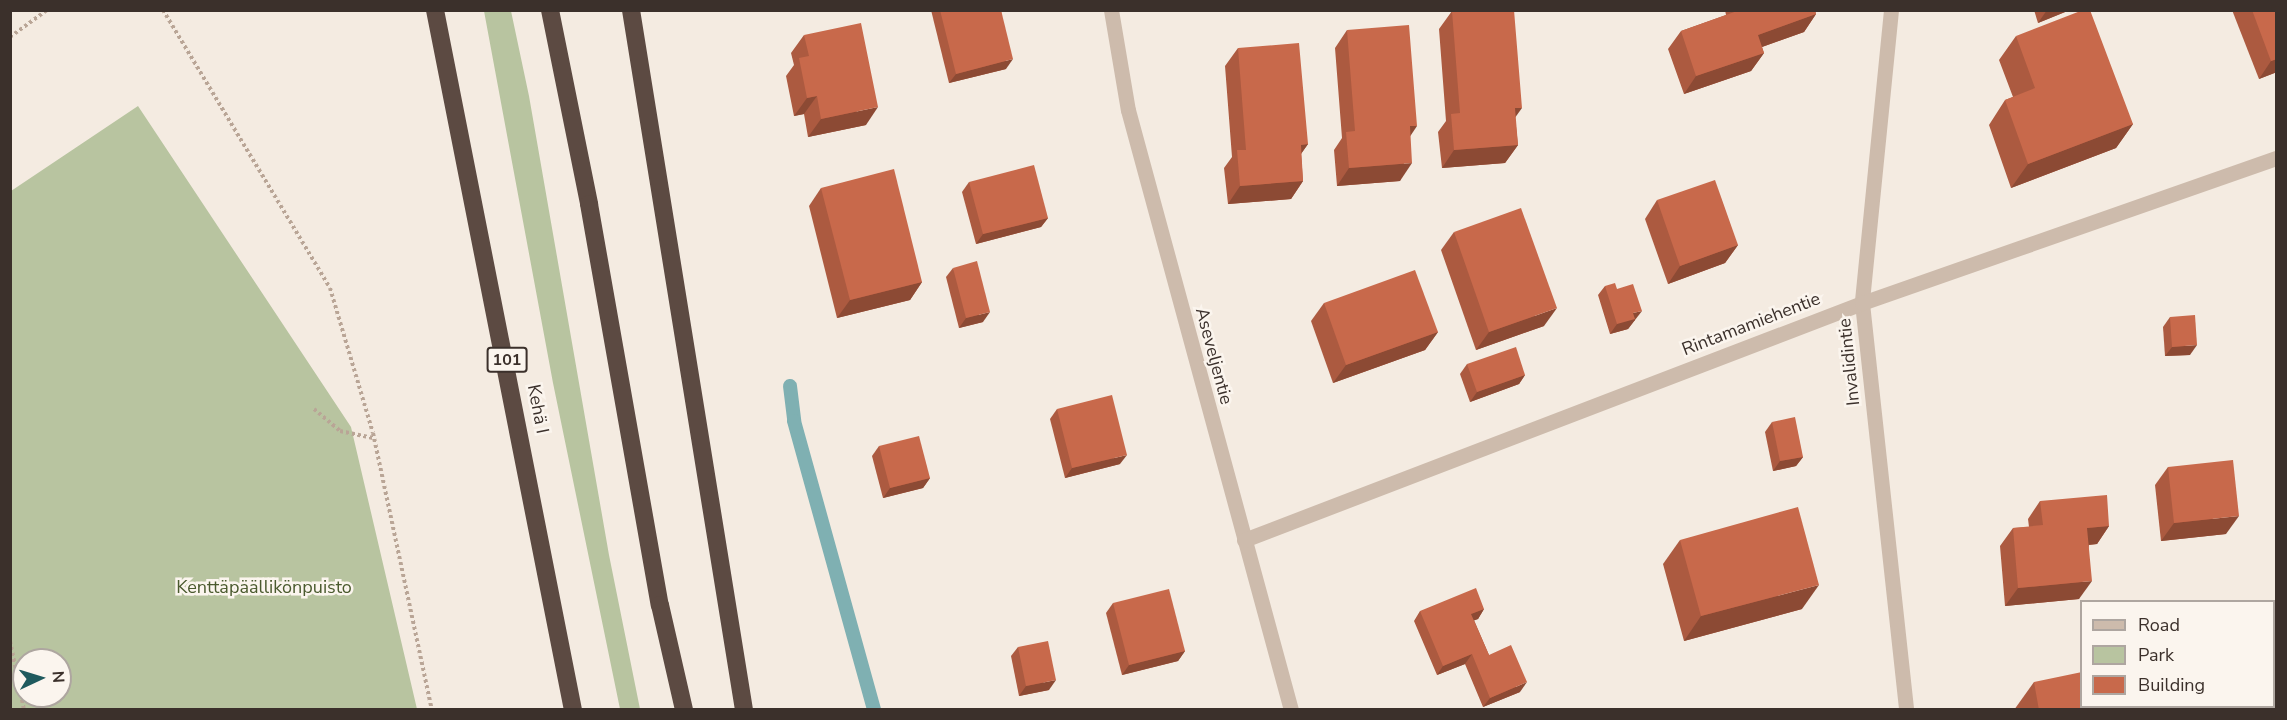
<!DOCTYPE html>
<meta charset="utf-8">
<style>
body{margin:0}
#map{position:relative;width:2287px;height:720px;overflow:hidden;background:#f4ebe1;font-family:"Nunito Sans",sans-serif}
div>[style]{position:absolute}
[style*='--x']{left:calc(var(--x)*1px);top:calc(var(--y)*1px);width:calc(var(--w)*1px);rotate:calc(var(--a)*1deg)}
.green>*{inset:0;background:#b8c4a0}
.stream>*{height:14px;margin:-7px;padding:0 7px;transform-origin:7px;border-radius:7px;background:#7fb0b2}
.path>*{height:4px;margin-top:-2px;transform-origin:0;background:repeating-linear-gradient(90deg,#b9a596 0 3px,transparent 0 6px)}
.minor>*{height:15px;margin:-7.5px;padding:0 7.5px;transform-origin:7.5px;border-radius:7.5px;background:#cdbbac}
.highway>*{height:18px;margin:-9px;padding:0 9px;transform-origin:9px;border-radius:9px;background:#5c4a42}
.wall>*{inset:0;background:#ac5a40}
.shaded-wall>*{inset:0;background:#8c4a34}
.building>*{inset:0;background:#c8694b}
span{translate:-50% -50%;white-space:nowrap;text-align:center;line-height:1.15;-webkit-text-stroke:5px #fbf5ee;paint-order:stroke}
.shield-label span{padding:2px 4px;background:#fbf5ee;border:2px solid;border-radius:4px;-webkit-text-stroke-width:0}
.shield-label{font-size:16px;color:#3b302b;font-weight:700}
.street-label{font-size:18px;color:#3b302b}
.park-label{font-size:18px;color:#4a5a2e}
.frame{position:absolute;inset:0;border:12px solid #3b302b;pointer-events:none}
.legend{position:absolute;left:2080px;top:600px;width:195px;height:108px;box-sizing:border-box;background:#fbf5ee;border:2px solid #aea6a0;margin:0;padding:8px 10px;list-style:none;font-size:18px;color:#3b302b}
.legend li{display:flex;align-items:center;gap:12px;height:30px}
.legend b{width:30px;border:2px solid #aea6a0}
.north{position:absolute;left:12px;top:648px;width:60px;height:60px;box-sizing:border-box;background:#fbf5ee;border:2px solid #aea6a0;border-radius:50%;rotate:86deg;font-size:16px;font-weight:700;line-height:24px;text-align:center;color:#3b302b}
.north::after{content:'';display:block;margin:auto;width:21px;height:27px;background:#1f5a5e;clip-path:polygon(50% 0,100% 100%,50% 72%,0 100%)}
</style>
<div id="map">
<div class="green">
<i style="clip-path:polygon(484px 11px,511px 11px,529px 96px,609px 555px,640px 709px,620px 709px,553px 383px)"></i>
<i style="clip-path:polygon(evenodd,138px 106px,351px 427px,417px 709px,11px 709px,11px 191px,138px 106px,24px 660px,60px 660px,60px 696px,24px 696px,24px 660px)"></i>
</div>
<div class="stream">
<i style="--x:790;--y:386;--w:35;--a:83"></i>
<i style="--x:794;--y:421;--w:300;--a:74.5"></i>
</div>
<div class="path">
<i style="--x:163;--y:10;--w:324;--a:59"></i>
<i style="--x:330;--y:288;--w:151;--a:73.5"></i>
<i style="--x:373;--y:433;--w:283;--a:78"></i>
<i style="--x:10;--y:37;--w:46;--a:-36.1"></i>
<i style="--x:314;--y:409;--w:34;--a:40"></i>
<i style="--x:340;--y:431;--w:35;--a:12"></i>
<i style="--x:10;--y:641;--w:70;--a:78.5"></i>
</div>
<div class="minor">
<i style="--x:1111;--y:10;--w:101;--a:80.4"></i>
<i style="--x:1128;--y:110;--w:622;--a:74.8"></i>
<i style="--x:1891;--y:10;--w:294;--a:95.7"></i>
<i style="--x:1862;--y:303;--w:409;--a:83.8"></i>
<i style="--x:1244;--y:540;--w:662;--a:-20.98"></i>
<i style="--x:1862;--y:303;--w:439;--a:-19.3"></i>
</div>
<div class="highway">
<i style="--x:435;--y:10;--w:713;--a:78.85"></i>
<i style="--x:550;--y:10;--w:198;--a:78.6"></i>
<i style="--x:589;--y:204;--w:407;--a:80"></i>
<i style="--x:660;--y:605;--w:108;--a:77.1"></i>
<i style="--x:631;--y:10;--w:709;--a:80.83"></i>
</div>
<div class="wall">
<i style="clip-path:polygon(931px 10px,1001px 10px,1006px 69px,949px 83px)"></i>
<i style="clip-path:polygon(1725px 10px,1815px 10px,1816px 14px,1804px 32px,1762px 47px,1764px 53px,1751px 71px,1684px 94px,1668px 49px,1681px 31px,1726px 15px)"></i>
<i style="clip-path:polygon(2034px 10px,2070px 10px,2038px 23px)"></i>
<i style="clip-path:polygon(2232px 10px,2277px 10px,2277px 72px,2259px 79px)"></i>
<i style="clip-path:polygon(1452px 11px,1515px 117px,1518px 145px,1505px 163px,1442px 168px,1438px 132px,1446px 121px,1439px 29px)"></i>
<i style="clip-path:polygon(1347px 30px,1410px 135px,1400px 181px,1337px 186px,1334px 150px,1342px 138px,1335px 48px)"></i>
<i style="clip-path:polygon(804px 35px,866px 125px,808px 137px,804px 114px,794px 116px,786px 76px,794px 65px,791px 53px)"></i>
<i style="clip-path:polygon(2016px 36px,2133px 124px,2116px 148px,2011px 188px,1989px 125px,2005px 100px,2013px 97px,1999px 60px)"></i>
<i style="clip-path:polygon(1238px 48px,1308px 144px,1301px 154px,1303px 181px,1291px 199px,1228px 204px,1224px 168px,1232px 157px,1225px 66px)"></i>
<i style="clip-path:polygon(969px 182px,1048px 218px,1041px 227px,976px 244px,962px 192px)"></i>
<i style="clip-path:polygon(821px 188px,922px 282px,910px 300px,837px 318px,809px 206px)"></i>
<i style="clip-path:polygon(1657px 200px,1738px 245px,1725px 263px,1668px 284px,1645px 219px)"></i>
<i style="clip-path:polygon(1454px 232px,1544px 326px,1476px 350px,1441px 250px)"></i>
<i style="clip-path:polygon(953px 268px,983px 322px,959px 328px,946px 277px)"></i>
<i style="clip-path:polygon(1605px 286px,1617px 289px,1635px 321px,1634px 321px,1628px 329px,1610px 334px,1598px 295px)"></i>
<i style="clip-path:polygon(1324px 303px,1438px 332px,1425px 350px,1333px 383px,1311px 321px)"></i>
<i style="clip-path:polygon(2170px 317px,2190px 355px,2165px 356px,2163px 327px)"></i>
<i style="clip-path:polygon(1467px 364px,1525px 375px,1519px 384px,1470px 402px,1460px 374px)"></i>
<i style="clip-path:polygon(1057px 409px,1120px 464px,1065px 478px,1050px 419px)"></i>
<i style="clip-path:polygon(1772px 422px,1803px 457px,1796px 466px,1773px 471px,1765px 432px)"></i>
<i style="clip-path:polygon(879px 446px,930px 478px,923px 488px,883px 498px,872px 456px)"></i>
<i style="clip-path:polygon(2168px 467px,2226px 534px,2161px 541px,2155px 485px)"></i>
<i style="clip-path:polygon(2040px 501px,2109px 526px,2097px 544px,2089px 545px,2079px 599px,2005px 606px,2000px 546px,2013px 528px,2029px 527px,2028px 519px)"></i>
<i style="clip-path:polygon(1680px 540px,1802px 609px,1684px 641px,1663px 564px)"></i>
<i style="clip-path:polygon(1113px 603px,1185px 651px,1178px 661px,1122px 675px,1106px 613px)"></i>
<i style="clip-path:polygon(1484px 609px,1478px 619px,1474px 620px,1489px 655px,1520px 692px,1483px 707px,1465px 664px,1437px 675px,1414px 621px,1420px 611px)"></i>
<i style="clip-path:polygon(1018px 647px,1049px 690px,1019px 696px,1011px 656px)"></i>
<i style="clip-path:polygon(2034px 682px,2277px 710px,2014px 710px)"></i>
</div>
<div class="shaded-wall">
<i style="clip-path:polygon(2047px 10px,2070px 10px,2038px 23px)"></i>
<i style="clip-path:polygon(1816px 14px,1804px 32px,1745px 53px,1758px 35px)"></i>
<i style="clip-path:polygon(1764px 53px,1751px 71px,1684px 94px,1696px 76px)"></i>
<i style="clip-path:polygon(1013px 59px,1006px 69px,949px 83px,956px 74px)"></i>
<i style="clip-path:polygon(2277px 59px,2277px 72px,2259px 79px,2271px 61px)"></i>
<i style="clip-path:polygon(817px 96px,804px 114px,794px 116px,807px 98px)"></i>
<i style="clip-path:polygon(878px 107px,866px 125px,808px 137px,821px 119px)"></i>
<i style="clip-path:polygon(1515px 108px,1522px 108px,1509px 126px)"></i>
<i style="clip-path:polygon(2133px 124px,2116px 148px,2011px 188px,2028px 164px)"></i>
<i style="clip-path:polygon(1410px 126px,1417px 126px,1405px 144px)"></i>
<i style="clip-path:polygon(1308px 144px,1295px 162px,1301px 145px)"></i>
<i style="clip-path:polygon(1518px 145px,1505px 163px,1442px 168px,1454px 150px)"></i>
<i style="clip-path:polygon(1412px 163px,1400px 181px,1337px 186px,1349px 168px)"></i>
<i style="clip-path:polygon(1303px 181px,1291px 199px,1228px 204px,1240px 186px)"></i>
<i style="clip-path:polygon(1048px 218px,1041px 227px,976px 244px,983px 234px)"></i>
<i style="clip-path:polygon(1738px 245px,1725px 263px,1668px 284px,1680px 266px)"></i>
<i style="clip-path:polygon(922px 282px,910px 300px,837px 318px,850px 300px)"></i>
<i style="clip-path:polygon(1557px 308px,1544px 326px,1476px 350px,1489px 332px)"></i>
<i style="clip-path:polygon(1642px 311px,1628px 329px,1610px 334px,1617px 324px,1633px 313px)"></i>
<i style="clip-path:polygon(990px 312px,983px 322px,959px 328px,966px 318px)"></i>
<i style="clip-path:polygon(1438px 332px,1425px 350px,1333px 383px,1346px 365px)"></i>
<i style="clip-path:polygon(2197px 345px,2190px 355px,2165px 356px,2172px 347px)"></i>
<i style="clip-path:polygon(1525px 375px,1519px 384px,1470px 402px,1477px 392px)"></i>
<i style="clip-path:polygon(1127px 455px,1120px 464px,1065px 478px,1072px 468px)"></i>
<i style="clip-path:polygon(1803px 457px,1796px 466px,1773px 471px,1780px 461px)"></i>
<i style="clip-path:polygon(930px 478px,923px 488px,883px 498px,890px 488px)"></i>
<i style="clip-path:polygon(2239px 516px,2226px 534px,2161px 541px,2174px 523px)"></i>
<i style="clip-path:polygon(2109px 526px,2097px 544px,2075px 546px,2087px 528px)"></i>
<i style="clip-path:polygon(2092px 581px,2079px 599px,2005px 606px,2018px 588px)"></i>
<i style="clip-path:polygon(1819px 585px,1802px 609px,1684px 641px,1701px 616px)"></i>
<i style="clip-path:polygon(1484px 609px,1478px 619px,1465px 624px,1471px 614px)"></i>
<i style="clip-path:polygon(1185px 651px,1178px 661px,1122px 675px,1129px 665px)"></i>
<i style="clip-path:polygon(1472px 654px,1465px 664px,1437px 675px,1443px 666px)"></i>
<i style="clip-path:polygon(1056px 680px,1049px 690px,1019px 696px,1026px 686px)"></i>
<i style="clip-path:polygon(1527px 682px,1520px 692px,1483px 707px,1490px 698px)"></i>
</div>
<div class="building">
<i style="clip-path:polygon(940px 10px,1001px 10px,1013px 59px,956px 74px)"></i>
<i style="clip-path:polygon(1461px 10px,1514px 10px,1522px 108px,1515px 108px,1518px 145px,1454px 150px,1451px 114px,1460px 113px,1452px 11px)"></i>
<i style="clip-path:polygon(1740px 10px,1815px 10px,1816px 14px,1758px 35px,1764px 53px,1696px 76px,1681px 31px)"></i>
<i style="clip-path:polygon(2083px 10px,2090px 10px,2133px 124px,2028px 164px,2005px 100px,2035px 88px,2016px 36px)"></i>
<i style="clip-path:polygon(2252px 10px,2277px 10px,2277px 59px,2271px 61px)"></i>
<i style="clip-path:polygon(861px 23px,878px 107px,821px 119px,817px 96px,807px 98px,799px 58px,809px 56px,804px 35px)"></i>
<i style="clip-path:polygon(1409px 25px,1417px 126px,1410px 126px,1412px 163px,1349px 168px,1346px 132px,1355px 131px,1347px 30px)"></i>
<i style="clip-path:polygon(1299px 43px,1308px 144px,1301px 145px,1303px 181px,1240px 186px,1237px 150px,1246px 150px,1238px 48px)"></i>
<i style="clip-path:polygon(1034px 165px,1048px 218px,983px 234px,969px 182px)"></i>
<i style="clip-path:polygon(894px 169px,922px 282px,850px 300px,821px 188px)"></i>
<i style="clip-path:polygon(1715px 180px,1738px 245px,1680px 266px,1657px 200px)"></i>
<i style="clip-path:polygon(1521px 208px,1557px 308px,1489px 332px,1454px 232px)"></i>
<i style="clip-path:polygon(977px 261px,990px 312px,966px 318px,953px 268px)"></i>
<i style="clip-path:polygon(1415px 270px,1438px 332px,1346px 365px,1324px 303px)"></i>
<i style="clip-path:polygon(1615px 283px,1617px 289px,1633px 284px,1642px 311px,1633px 313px,1635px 319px,1617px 324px,1605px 286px)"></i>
<i style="clip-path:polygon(2195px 315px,2197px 345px,2172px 347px,2170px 317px)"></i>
<i style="clip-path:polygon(1516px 347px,1525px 375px,1477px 392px,1467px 364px)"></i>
<i style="clip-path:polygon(1112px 395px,1127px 455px,1072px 468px,1057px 409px)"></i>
<i style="clip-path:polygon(1795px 417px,1803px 457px,1780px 461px,1772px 422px)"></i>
<i style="clip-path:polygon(919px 436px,930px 478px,890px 488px,879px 446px)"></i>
<i style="clip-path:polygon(2233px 460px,2239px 516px,2174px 523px,2168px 467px)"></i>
<i style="clip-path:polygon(2107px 495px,2109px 526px,2087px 528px,2092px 581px,2018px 588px,2013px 528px,2043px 525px,2040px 501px)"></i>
<i style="clip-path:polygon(1798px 507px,1819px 585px,1701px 616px,1680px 540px)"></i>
<i style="clip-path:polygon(1476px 588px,1484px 609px,1471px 614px,1489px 655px,1511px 645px,1527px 682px,1490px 698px,1472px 654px,1443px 666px,1420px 611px)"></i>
<i style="clip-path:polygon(1169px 589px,1185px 651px,1129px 665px,1113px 603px)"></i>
<i style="clip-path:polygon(2277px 635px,2277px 710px,2039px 710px,2034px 682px,2082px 672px,2082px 706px,2274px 706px,2274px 636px)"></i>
<i style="clip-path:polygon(1048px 641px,1056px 680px,1026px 686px,1018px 647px)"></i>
</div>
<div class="shield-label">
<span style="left:507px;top:360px">101</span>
</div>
<div class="street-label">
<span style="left:1751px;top:324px;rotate:-21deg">Rintamamiehentie</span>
<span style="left:1214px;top:356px;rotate:75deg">Aseveljentie</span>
<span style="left:1849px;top:362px;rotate:-96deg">Invalidintie</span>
<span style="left:538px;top:409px;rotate:79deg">Kehä I</span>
</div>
<div class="park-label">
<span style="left:264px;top:587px">Kenttäpäällikönpuisto</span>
</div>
<div class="frame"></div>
<ul class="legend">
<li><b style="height:8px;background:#cdbbac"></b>Road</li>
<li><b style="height:16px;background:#b8c4a0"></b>Park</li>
<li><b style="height:16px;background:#c8694b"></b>Building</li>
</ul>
<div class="north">N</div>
</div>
